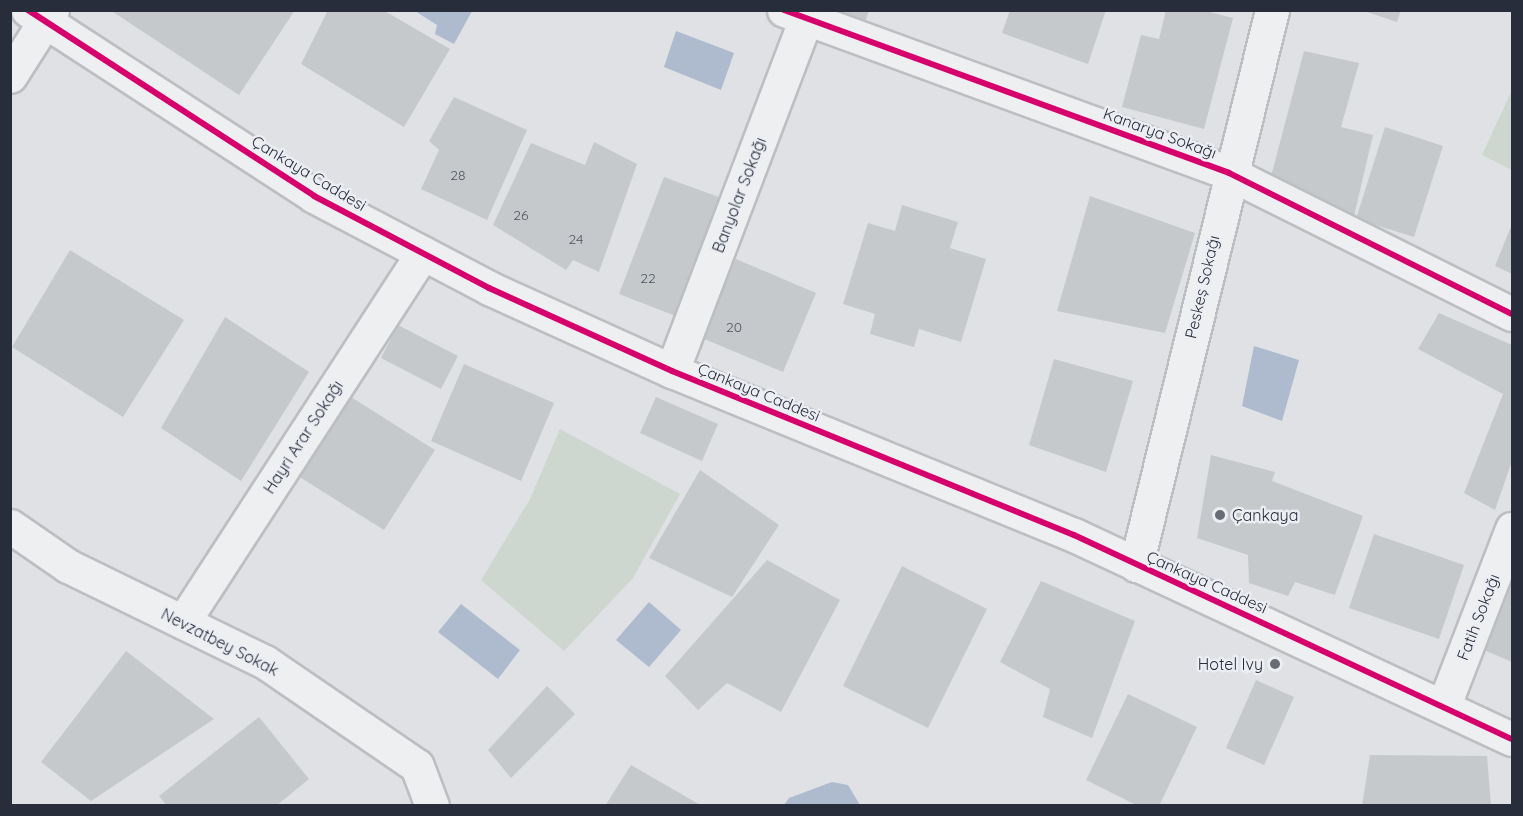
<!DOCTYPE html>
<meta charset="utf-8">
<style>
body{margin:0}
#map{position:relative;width:1523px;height:816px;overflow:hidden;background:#dfe1e4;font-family:Quicksand,sans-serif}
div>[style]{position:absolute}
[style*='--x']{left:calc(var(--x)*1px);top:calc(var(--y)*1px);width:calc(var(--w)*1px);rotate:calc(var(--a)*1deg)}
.green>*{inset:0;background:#ced7cf}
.water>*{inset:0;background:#aebbce}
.building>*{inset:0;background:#c6c9cc}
.roads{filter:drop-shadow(2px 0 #bcbec1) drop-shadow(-2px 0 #bcbec1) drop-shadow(0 2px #bcbec1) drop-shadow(0 -2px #bcbec1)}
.minor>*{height:33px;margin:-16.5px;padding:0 16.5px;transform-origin:16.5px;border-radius:16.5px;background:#eeeff0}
.cycleway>*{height:6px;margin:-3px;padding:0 3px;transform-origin:3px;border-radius:3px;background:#d6006c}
.dots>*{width:16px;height:16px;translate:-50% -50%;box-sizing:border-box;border:3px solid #eceef4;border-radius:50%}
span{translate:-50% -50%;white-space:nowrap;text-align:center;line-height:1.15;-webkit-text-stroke:5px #eceef4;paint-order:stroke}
.number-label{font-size:14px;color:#505661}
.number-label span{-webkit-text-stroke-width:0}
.street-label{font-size:16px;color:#272d3b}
.poi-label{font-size:16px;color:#272d3b}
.left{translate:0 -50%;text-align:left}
.right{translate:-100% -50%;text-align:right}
.frame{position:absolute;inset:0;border:12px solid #272d3b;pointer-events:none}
</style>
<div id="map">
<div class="green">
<i style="clip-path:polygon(1512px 90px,1512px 170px,1482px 155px)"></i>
<i style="clip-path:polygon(560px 429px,680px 494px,633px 578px,564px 651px,481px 580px,530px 499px)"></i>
</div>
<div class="water">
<i style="clip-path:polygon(415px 11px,471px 10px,472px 11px,454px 44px,435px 34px,437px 25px)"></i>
<i style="clip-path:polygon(676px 31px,734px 53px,721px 90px,664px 67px)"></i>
<i style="clip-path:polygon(1254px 346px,1299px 360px,1282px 421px,1242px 406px)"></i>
<i style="clip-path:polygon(649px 602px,681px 630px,649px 667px,616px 640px)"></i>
<i style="clip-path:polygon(461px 604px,520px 650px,498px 679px,438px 632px)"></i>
<i style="clip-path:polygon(832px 782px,848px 785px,860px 805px,784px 805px,789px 798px)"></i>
</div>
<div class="building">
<i style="clip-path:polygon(110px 10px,295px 10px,239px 95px)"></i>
<i style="clip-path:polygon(328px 10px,383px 10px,450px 49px,404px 127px,301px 64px)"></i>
<i style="clip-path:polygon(830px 10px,869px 10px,863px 29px)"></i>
<i style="clip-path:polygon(1010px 10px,1106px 10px,1088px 64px,1002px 33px)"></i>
<i style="clip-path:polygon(1166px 10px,1202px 10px,1233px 18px,1204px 129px,1122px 107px,1141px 35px,1159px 39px)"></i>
<i style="clip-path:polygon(1361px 10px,1401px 10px,1397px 22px)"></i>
<i style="clip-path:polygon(1304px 51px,1359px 63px,1341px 127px,1373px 135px,1354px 216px,1320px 213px,1269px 184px)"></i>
<i style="clip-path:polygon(454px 97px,527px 130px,487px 220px,421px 189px,439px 150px,429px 141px)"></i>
<i style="clip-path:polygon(1385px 127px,1443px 146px,1414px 237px,1356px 219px)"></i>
<i style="clip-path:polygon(594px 142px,637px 164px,599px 272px,573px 260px,566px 270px,493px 225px,531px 143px,585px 165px)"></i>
<i style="clip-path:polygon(664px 177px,724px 199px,678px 317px,619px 294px)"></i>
<i style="clip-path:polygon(1090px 196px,1195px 233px,1165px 333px,1057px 311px)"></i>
<i style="clip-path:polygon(902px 205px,958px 222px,950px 248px,986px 259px,961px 342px,919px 329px,914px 347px,870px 334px,875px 314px,843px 304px,868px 223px,895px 231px)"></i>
<i style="clip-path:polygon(1512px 224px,1512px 274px,1495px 266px)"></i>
<i style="clip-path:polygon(70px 250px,184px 320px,123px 417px,12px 347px)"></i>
<i style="clip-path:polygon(736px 259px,816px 293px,783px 372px,702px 338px)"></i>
<i style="clip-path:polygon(1439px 313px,1512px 345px,1512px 461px,1495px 510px,1464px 493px,1503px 394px,1418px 349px)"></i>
<i style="clip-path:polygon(225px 317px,309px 372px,241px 481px,161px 428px)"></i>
<i style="clip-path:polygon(398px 325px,458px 356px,441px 389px,381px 358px)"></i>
<i style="clip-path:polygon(1054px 359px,1133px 381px,1106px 472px,1029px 445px)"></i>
<i style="clip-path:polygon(464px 364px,554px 403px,521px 481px,431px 441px)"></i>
<i style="clip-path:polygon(340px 390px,435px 450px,384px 530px,290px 471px)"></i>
<i style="clip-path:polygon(656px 397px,718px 424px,702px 461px,640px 433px)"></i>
<i style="clip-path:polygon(1211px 455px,1275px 472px,1272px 481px,1363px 516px,1335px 595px,1295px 582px,1288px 596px,1249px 583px,1248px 555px,1197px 538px)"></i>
<i style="clip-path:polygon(700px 470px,779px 525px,732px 597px,649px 558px)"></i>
<i style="clip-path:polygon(1374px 534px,1464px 565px,1439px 639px,1349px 608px)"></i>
<i style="clip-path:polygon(767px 560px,840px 600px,781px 712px,727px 683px,698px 710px,665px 676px)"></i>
<i style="clip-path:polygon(902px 566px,987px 609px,928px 728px,843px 686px)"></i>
<i style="clip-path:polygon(1507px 578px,1512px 580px,1512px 662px,1477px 647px)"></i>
<i style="clip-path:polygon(1041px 581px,1135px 621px,1092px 738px,1043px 717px,1050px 689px,1000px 662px)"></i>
<i style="clip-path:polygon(126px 651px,214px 719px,91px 801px,41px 762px)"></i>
<i style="clip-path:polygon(1256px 680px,1294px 697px,1264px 765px,1226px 748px)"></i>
<i style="clip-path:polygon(547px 686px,575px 714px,511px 778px,488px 750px)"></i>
<i style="clip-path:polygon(1128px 694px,1197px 727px,1159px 806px,1138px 806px,1086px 780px)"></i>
<i style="clip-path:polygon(259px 717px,309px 779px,276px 806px,167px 806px,159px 796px)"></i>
<i style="clip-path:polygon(1370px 755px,1487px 756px,1491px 806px,1362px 806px)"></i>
<i style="clip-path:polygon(631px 765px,702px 806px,605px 806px)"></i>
</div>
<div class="roads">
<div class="minor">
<i style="--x:28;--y:10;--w:341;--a:33"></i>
<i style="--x:314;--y:196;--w:198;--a:27.7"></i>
<i style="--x:489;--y:288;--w:201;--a:24.4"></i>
<i style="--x:672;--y:371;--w:434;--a:22.2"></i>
<i style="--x:1074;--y:535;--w:483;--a:25"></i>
<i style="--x:784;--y:10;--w:474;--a:20.1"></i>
<i style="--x:1229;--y:173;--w:316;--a:26.5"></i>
<i style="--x:10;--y:76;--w:78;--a:-57.5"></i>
<i style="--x:672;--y:371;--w:377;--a:-69.2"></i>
<i style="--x:10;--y:526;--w:70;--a:34.6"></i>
<i style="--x:68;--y:566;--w:219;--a:26"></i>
<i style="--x:265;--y:662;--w:184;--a:34.4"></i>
<i style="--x:417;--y:766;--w:43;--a:69.4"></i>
<i style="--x:1136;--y:565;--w:571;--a:-76.23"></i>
<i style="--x:183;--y:622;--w:440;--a:-57"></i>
<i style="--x:1444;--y:705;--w:189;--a:-68.9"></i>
</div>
</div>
<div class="cycleway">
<i style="--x:28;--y:10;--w:341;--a:33"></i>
<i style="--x:314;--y:196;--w:198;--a:27.7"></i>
<i style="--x:489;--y:288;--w:201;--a:24.4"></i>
<i style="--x:672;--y:371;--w:434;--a:22.2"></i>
<i style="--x:1074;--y:535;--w:483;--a:25"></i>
<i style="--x:784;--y:10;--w:474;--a:20.1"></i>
<i style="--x:1229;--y:173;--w:316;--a:26.5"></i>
</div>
<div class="dots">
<i style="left:1220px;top:515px;background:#676c76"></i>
<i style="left:1275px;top:664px;background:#676c76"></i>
</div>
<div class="number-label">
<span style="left:458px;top:175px">28</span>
<span style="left:521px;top:215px">26</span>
<span style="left:576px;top:239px">24</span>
<span style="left:648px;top:278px">22</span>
<span style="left:734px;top:327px">20</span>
</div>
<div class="street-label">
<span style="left:1160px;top:133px;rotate:20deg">Kanarya Sokağı</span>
<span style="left:309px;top:173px;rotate:31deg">Çankaya Caddesi</span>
<span style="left:739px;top:195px;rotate:-69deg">Banyolar Sokağı</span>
<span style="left:1202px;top:287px;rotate:-77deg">Peskeş Sokağı</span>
<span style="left:759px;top:392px;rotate:22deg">Çankaya Caddesi</span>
<span style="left:303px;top:437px;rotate:-57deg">Hayri Arar Sokağı</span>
<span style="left:1207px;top:582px;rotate:24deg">Çankaya Caddesi</span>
<span style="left:1478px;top:617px;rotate:-69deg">Fatih Sokağı</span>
<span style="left:220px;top:642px;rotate:27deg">Nevzatbey Sokak</span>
</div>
<div class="poi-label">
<span class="left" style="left:1232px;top:515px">Çankaya</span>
<span class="right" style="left:1263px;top:664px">Hotel Ivy</span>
</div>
<div class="frame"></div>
</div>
